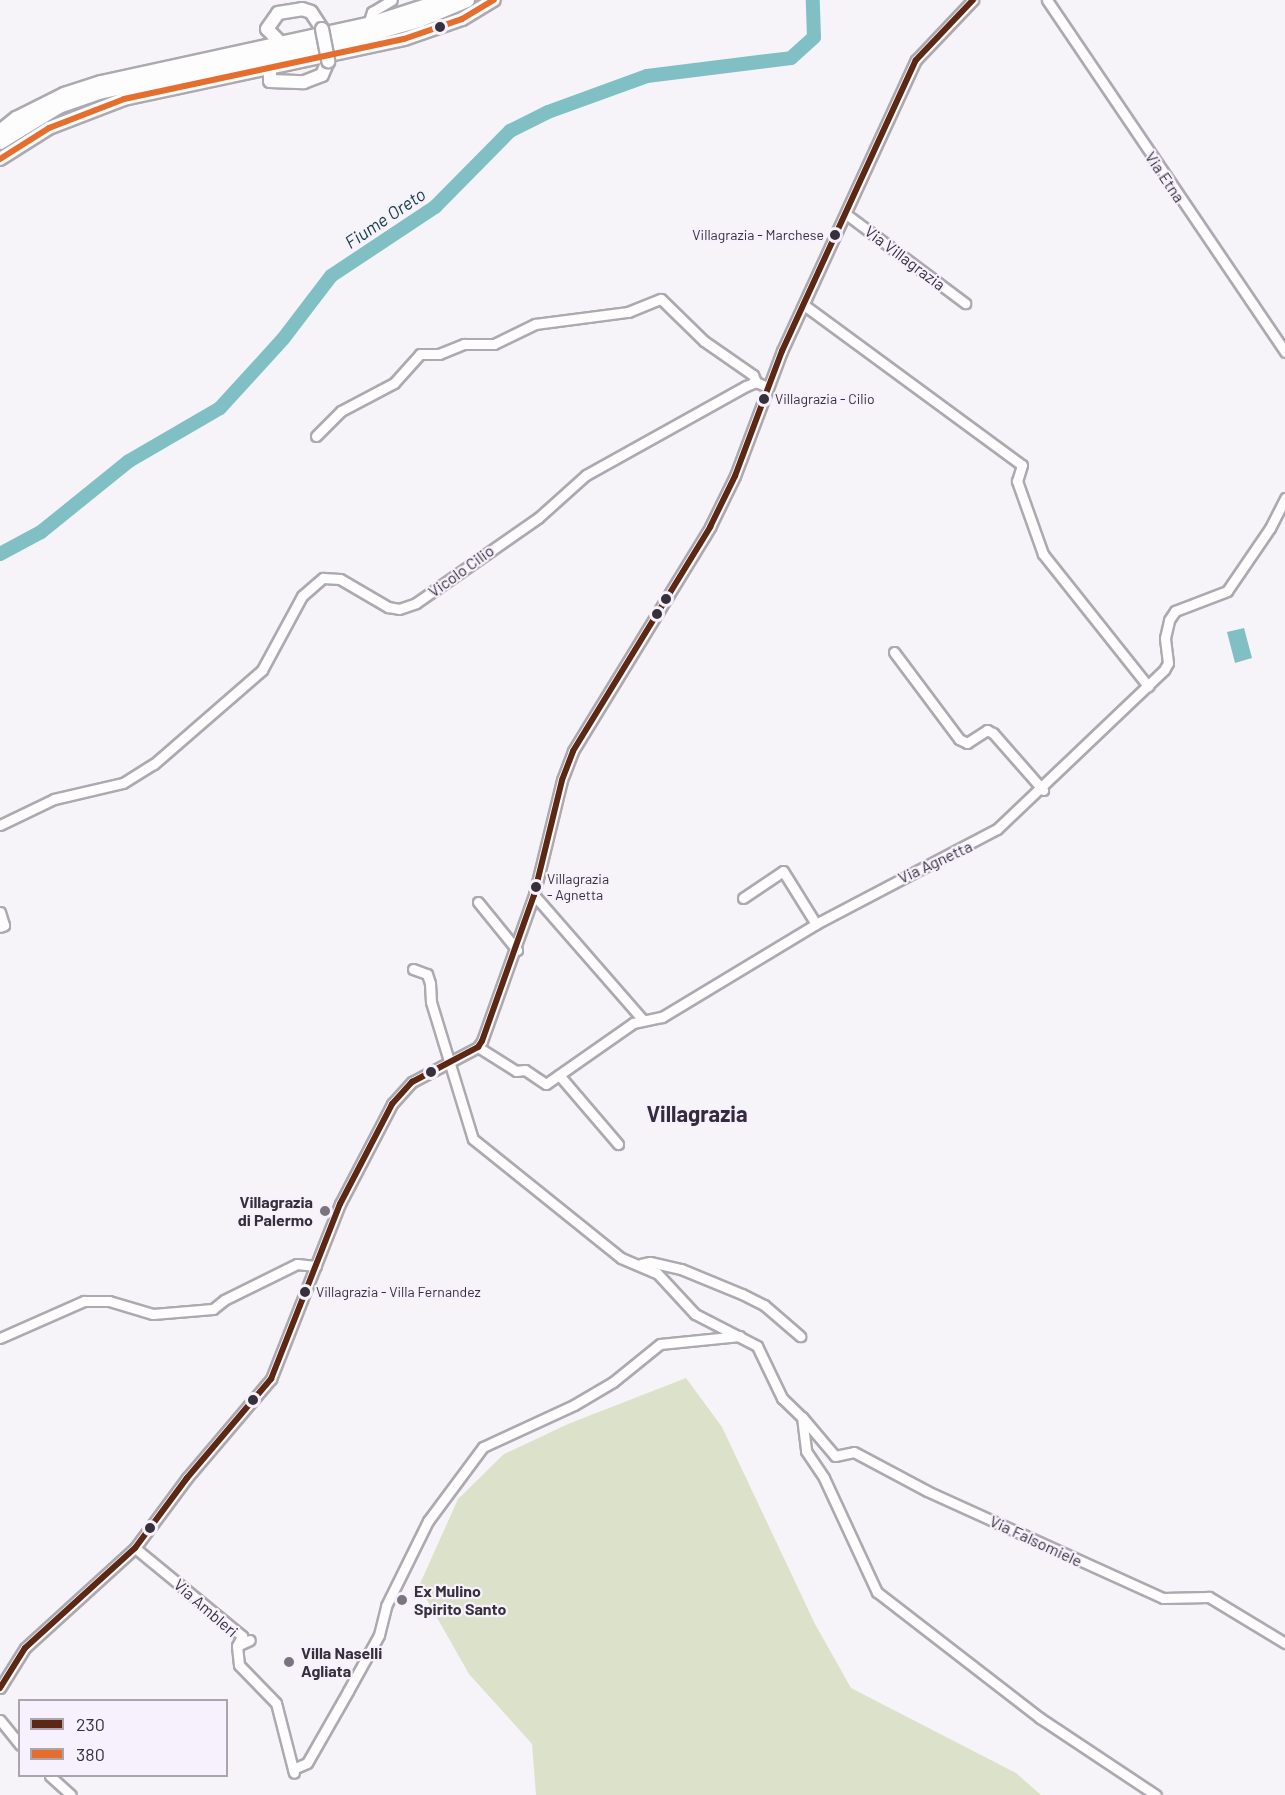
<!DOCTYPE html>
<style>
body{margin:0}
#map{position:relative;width:1285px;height:1795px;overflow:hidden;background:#f6f4f9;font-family:Barlow,sans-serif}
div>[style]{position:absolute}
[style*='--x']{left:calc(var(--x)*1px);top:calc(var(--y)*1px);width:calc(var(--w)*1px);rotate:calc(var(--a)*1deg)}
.green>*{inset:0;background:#dce2c9}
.water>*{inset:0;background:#80c0c4}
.river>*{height:14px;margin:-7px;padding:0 7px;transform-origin:7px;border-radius:7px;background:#80c0c4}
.roads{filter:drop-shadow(2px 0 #ada9b0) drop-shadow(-2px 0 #ada9b0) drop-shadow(0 2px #ada9b0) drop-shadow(0 -2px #ada9b0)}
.street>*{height:9px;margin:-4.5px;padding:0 4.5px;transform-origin:4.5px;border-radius:4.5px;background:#fefdfe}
.secondary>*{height:12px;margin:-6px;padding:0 6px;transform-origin:6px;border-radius:6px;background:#fefdfe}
.primary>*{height:14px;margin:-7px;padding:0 7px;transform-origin:7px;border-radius:7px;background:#fefdfe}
.bridges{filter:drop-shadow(2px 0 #ada9b0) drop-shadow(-2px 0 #ada9b0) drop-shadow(0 2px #ada9b0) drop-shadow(0 -2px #ada9b0)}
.secondary-bridge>*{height:12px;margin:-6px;padding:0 6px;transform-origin:6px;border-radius:6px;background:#fefdfe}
.bus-1>*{height:6px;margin:-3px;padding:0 3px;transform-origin:3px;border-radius:3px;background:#5c2814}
.bus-2>*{height:6px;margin:-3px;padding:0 3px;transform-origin:3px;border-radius:3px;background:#e56d2e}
.dots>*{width:16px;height:16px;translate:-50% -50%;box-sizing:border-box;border:3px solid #f6f1fc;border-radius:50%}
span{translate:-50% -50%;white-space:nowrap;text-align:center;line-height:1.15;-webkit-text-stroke:4.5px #f6f1fc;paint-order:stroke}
.bus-label{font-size:14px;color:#35303a}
.right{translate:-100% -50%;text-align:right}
.left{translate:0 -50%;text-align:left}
.street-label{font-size:16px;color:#35303a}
.poi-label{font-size:16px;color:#35303a;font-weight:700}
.water-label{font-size:18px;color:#144042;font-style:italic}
.district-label{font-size:22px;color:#352b3f;font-weight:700}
.legend{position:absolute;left:18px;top:1699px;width:210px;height:78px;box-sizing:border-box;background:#f6f1fc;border:2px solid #a9a4ae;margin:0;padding:8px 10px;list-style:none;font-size:18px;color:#35303a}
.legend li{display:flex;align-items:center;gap:12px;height:30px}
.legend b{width:30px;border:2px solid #a9a4ae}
</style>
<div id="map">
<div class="green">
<i style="clip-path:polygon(686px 1378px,722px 1427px,815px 1624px,851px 1688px,1016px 1773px,1041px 1795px,536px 1795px,532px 1744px,469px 1674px,419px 1586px,458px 1499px,504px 1454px,568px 1424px)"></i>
</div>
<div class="water">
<i style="clip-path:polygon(1244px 628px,1252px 658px,1235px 663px,1227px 632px)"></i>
</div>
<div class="river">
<i style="--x:0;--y:554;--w:47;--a:-28.2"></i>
<i style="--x:41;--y:532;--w:113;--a:-38.9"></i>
<i style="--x:129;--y:461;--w:105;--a:-30.2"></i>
<i style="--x:220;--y:408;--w:93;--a:-47.6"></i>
<i style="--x:283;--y:339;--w:79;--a:-52.7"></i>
<i style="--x:331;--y:276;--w:125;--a:-33.6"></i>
<i style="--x:435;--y:207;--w:107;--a:-45.4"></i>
<i style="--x:510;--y:131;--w:42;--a:-26.6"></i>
<i style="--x:548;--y:112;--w:105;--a:-20"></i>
<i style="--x:647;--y:76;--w:145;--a:-7.1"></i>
<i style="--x:791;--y:58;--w:31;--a:-42"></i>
<i style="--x:814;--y:37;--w:37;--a:-92"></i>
</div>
<div class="roads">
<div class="street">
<i style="--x:1047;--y:0;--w:425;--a:55.9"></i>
<i style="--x:368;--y:24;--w:13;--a:-72"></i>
<i style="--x:372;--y:12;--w:23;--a:-31"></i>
<i style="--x:846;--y:214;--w:149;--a:36.8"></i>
<i style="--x:804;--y:305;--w:270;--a:36.3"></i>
<i style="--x:1022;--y:465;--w:17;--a:107"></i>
<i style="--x:1017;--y:481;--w:77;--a:70.4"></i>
<i style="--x:1043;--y:554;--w:169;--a:51.5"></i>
<i style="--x:316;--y:436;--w:35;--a:-45"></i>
<i style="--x:341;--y:411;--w:60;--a:-27.8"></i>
<i style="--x:394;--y:383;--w:39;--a:-48"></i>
<i style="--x:420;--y:354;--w:19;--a:0"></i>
<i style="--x:439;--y:354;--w:27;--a:-22"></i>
<i style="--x:464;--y:344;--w:30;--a:0"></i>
<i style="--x:494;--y:344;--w:46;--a:-26"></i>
<i style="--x:535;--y:324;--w:94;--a:-7.4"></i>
<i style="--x:628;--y:312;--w:35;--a:-22"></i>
<i style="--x:661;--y:299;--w:60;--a:44.3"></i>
<i style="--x:704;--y:341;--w:60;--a:34.8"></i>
<i style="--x:753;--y:375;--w:8;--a:67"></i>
<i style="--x:894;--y:652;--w:109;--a:53.2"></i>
<i style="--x:959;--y:739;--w:9;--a:27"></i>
<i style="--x:967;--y:743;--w:24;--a:-33"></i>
<i style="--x:987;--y:730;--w:7;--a:27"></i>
<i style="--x:993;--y:733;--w:76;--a:48.7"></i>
<i style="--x:0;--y:825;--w:60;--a:-25.7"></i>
<i style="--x:54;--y:799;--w:71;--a:-13.1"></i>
<i style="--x:123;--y:783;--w:36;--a:-32"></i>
<i style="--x:154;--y:764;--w:143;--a:-41"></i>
<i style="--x:262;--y:670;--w:84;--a:-61.6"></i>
<i style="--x:302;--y:596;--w:28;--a:-41"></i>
<i style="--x:323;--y:578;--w:17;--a:3"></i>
<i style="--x:340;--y:579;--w:56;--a:30.3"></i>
<i style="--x:388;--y:607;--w:11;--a:10"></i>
<i style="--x:399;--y:609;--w:18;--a:-19"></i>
<i style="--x:416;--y:603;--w:149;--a:-34.9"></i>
<i style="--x:538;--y:518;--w:64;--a:-41.9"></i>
<i style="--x:586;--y:475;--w:183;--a:-29.1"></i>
<i style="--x:746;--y:386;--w:11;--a:-22"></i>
<i style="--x:756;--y:382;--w:12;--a:24"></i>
<i style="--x:534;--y:895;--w:164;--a:48.9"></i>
<i style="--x:743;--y:898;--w:48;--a:-34"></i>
<i style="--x:783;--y:871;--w:62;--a:58.1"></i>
<i style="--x:478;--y:902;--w:62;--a:50.9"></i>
<i style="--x:0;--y:912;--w:14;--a:73"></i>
<i style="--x:4;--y:925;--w:4;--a:153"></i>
<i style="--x:413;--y:969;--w:15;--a:20"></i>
<i style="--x:427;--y:974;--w:9;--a:72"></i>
<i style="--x:430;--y:983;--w:19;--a:87"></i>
<i style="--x:431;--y:1002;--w:143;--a:73"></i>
<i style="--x:473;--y:1139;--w:190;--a:38.8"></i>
<i style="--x:621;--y:1258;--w:39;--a:23"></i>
<i style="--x:657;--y:1273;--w:56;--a:47.2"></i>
<i style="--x:695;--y:1314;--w:70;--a:27.3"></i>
<i style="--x:757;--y:1346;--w:58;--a:64.3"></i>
<i style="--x:782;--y:1398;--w:28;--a:44"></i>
<i style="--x:802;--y:1417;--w:34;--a:83"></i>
<i style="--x:806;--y:1451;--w:32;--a:56"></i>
<i style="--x:824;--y:1478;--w:126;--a:65.1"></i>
<i style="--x:877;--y:1592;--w:206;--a:37.7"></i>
<i style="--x:1040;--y:1718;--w:139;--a:33.6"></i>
<i style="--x:478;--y:1047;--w:45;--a:32.3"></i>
<i style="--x:516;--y:1071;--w:9;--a:-6"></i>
<i style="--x:525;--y:1070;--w:25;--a:34"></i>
<i style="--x:546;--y:1084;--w:106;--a:-35"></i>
<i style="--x:633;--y:1023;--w:30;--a:-12"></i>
<i style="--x:662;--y:1017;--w:180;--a:-31.1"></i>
<i style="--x:816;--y:924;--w:204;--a:-27.7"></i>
<i style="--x:997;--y:829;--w:231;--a:-43.6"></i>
<i style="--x:1164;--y:670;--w:8;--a:-60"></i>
<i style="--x:1168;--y:663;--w:25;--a:-97"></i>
<i style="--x:1165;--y:638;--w:18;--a:-77"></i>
<i style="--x:1169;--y:620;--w:11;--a:-56"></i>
<i style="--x:1175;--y:611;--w:56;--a:-21"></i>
<i style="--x:1227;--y:591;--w:76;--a:-55.7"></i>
<i style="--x:1270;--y:528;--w:34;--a:-63"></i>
<i style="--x:559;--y:1075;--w:91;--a:49.5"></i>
<i style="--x:641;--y:1264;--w:9;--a:-13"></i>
<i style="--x:650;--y:1262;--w:32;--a:13"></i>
<i style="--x:681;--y:1269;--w:66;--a:22.3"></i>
<i style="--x:742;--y:1294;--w:25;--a:27"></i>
<i style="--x:764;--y:1305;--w:48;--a:40.7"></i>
<i style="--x:0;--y:1338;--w:92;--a:-23.8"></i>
<i style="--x:84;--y:1301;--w:25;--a:0"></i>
<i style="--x:109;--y:1301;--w:46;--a:16.5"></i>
<i style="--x:153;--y:1314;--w:60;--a:-4.8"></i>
<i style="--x:213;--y:1309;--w:14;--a:-39"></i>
<i style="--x:224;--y:1300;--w:81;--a:-26.3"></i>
<i style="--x:297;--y:1264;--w:19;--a:6"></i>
<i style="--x:802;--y:1417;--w:51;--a:49.8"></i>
<i style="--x:835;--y:1456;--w:19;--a:-12"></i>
<i style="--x:854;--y:1452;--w:83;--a:28.1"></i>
<i style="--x:927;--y:1491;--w:259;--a:24.4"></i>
<i style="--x:1163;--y:1598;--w:46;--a:-1.2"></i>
<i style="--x:1209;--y:1597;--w:89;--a:31.2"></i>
<i style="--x:135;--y:1548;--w:139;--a:39.4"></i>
<i style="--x:242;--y:1636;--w:11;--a:117"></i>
<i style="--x:237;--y:1646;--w:19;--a:84"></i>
<i style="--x:239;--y:1665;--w:53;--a:45.8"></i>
<i style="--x:276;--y:1703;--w:72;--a:75.6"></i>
<i style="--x:237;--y:1646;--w:14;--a:-25"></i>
<i style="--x:0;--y:1688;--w:47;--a:-58"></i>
<i style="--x:25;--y:1648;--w:149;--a:-42.3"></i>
<i style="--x:135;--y:1548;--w:87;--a:-53.4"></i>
<i style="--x:187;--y:1478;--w:130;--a:-49.7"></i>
<i style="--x:271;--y:1379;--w:188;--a:-68.5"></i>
<i style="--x:340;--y:1204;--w:113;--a:-62.5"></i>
<i style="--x:392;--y:1104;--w:30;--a:-48"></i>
<i style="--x:412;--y:1082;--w:75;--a:-27.9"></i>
<i style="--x:478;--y:1047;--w:7;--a:-56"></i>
<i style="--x:482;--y:1041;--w:155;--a:-70.4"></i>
<i style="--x:534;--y:895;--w:118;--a:-76.3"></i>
<i style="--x:562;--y:780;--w:31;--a:-69"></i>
<i style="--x:573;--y:751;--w:263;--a:-58.5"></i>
<i style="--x:710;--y:527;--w:57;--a:-63.9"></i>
<i style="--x:735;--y:476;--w:134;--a:-69.4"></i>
<i style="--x:782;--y:351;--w:320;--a:-65.3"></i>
<i style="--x:916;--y:60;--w:83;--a:-46.5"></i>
<i style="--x:0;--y:1720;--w:32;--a:51"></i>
<i style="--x:293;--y:1769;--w:15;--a:-23"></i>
<i style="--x:307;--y:1763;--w:83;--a:-60.3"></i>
<i style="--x:348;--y:1691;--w:64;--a:-61"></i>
<i style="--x:379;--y:1635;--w:30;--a:-76"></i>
<i style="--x:386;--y:1606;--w:95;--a:-63.7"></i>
<i style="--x:428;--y:1521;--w:92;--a:-53.4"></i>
<i style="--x:483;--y:1447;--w:100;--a:-24.8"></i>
<i style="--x:574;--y:1405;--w:45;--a:-30.5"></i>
<i style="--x:613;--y:1382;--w:60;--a:-39"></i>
<i style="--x:660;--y:1344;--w:80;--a:-5.7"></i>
<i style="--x:50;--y:1776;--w:28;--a:42"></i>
</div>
<div class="secondary">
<i style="--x:280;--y:42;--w:18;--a:-135"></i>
<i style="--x:267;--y:29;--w:19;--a:-55"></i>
<i style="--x:278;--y:13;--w:24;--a:-9"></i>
<i style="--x:302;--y:9;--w:9;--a:18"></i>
<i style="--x:311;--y:12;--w:20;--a:57"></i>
<i style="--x:270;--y:67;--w:14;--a:90"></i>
<i style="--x:270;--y:81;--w:34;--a:2"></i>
<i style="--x:304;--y:82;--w:19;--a:-21"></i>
<i style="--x:322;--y:75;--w:15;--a:-67"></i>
<i style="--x:0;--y:131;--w:21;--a:-39"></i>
<i style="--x:16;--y:118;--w:54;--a:-26.6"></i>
<i style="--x:64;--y:94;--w:39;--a:-18"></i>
<i style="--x:101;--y:82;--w:273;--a:-12.3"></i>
<i style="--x:368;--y:24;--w:78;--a:-18"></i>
<i style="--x:0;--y:159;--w:58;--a:-32.3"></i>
<i style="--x:49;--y:128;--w:80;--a:-21.1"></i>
<i style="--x:124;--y:99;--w:286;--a:-12.1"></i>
<i style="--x:404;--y:39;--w:61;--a:-19"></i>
<i style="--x:462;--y:19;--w:37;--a:-31"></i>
</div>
<div class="primary">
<i style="--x:0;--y:142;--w:69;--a:-31.4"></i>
<i style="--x:59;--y:106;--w:42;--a:-19.3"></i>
<i style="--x:99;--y:92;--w:277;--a:-12.1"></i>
<i style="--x:370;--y:34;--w:51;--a:-15.9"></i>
<i style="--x:419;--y:20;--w:52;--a:-22.6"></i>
</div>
</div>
<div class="bridges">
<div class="secondary-bridge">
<i style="--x:322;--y:29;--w:33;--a:79"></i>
</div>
</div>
<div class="bus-1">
<i style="--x:0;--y:1688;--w:47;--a:-58"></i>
<i style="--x:25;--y:1648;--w:149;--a:-42.3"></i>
<i style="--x:135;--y:1548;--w:87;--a:-53.4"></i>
<i style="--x:187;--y:1478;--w:130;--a:-49.7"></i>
<i style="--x:271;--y:1379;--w:188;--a:-68.5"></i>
<i style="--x:340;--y:1204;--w:113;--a:-62.5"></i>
<i style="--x:392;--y:1104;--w:30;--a:-48"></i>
<i style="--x:412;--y:1082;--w:75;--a:-27.9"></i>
<i style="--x:478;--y:1047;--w:7;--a:-56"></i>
<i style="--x:482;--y:1041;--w:155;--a:-70.4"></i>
<i style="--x:534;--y:895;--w:118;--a:-76.3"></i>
<i style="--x:562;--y:780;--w:31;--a:-69"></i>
<i style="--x:573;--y:751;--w:263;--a:-58.5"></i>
<i style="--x:710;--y:527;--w:57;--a:-63.9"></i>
<i style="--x:735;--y:476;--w:134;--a:-69.4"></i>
<i style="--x:782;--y:351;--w:320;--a:-65.3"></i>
<i style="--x:916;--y:60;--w:83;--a:-46.5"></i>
</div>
<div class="bus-2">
<i style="--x:0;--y:159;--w:58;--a:-32.3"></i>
<i style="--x:49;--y:128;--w:80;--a:-21.1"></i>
<i style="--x:124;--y:99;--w:286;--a:-12.1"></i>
<i style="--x:404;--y:39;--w:61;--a:-19"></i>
<i style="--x:462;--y:19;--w:37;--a:-31"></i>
</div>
<div class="dots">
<i style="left:440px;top:27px;background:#35303a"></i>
<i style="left:835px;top:235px;background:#35303a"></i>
<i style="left:764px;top:399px;background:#35303a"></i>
<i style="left:666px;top:599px;background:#35303a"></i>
<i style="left:657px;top:614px;background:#35303a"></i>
<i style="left:536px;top:887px;background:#35303a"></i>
<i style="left:431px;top:1072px;background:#35303a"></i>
<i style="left:325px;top:1211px;background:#79757d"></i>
<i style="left:305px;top:1292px;background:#35303a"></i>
<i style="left:253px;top:1400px;background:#35303a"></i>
<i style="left:150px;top:1528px;background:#35303a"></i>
<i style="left:402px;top:1600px;background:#79757d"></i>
<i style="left:289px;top:1662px;background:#79757d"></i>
</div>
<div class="bus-label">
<span class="right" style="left:824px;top:235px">Villagrazia - Marchese</span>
<span class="left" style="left:775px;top:399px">Villagrazia - Cilio</span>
<span class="left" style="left:547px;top:887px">Villagrazia<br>- Agnetta</span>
<span class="left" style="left:316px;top:1292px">Villagrazia - Villa Fernandez</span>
</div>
<div class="street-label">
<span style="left:1165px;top:177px;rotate:56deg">Via Etna</span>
<span style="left:905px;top:258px;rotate:37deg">Via Villagrazia</span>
<span style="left:461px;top:571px;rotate:-36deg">Vicolo Cilio</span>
<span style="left:935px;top:862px;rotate:-25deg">Via Agnetta</span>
<span style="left:1036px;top:1541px;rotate:25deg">Via Falsomiele</span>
<span style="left:206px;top:1608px;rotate:41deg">Via Ambleri</span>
</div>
<div class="poi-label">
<span class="right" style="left:313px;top:1211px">Villagrazia<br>di Palermo</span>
<span class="left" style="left:414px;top:1600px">Ex Mulino<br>Spirito Santo</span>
<span class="left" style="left:301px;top:1662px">Villa Naselli<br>Agliata</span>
</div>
<div class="water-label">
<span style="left:385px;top:218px;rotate:-34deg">Fiume Oreto</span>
</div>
<div class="district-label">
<span style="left:697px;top:1114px">Villagrazia</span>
</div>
<ul class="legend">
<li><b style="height:8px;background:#5c2814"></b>230</li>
<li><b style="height:8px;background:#e56d2e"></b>380</li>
</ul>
</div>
